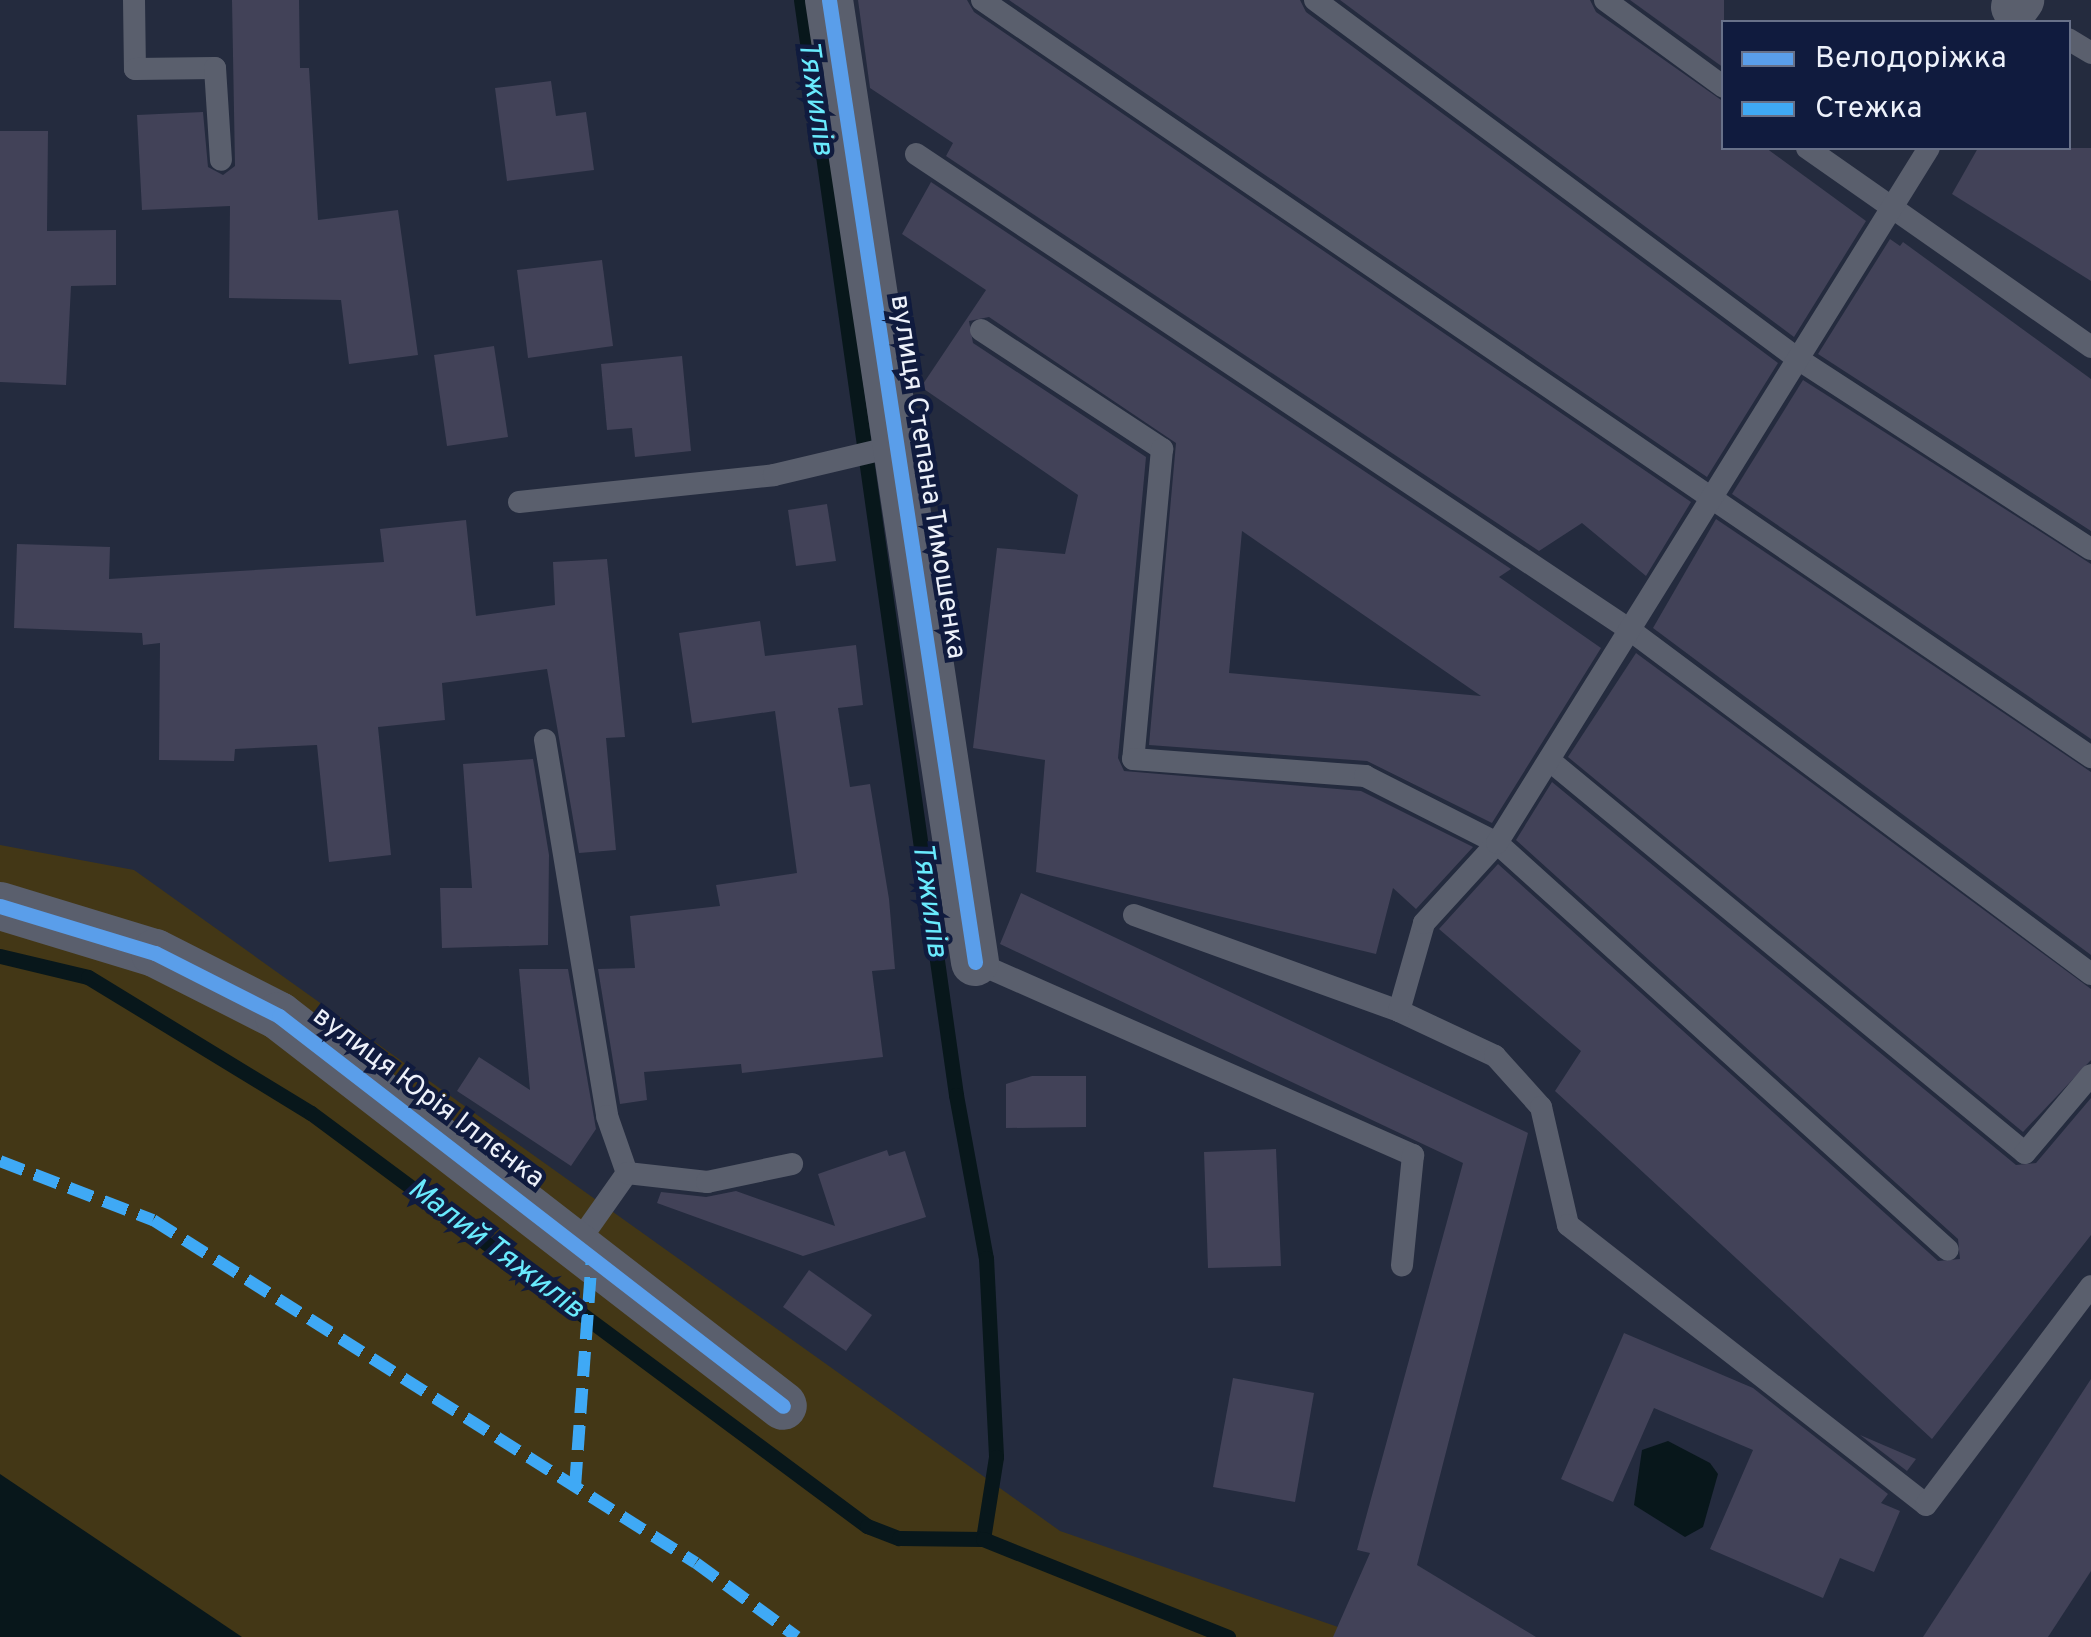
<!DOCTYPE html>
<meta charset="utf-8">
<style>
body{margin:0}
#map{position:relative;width:2091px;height:1637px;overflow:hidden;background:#242b3e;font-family:Overpass,sans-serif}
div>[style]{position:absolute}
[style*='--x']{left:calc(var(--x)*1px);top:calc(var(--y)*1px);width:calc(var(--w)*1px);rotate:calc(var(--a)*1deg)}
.green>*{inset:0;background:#433716}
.water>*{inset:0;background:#08171b}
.stream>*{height:15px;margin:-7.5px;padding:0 7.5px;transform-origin:7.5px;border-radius:7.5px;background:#08171b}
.building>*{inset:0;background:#424258}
.lane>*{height:22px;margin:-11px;padding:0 11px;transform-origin:11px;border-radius:11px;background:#5a5f6d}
.street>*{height:48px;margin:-24px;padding:0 24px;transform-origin:24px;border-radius:24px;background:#5a5f6d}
.quiet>*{height:12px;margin-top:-6px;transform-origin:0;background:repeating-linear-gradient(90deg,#3fa9f5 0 25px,transparent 0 37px)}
.cycleway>*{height:15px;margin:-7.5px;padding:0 7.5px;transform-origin:7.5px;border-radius:7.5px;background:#5a9eea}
span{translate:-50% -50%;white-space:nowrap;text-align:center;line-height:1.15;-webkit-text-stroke:9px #101b3e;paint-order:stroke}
.street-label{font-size:28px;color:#edf1fa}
.water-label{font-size:30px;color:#69eafd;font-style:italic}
.legend{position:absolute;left:1721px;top:20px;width:350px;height:130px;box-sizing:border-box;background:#101b3e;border:2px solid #687189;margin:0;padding:12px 18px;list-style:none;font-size:30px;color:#edf1fa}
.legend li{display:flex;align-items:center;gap:20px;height:50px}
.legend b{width:50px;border:2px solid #687189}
</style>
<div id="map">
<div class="green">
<i style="clip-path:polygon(0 845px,134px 870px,1060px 1531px,1367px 1637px,0 1637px)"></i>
</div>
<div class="water">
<i style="clip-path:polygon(1668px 1441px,1710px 1463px,1718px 1474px,1703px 1527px,1685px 1537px,1634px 1505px,1642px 1450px)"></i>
<i style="clip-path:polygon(0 1474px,242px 1637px,0 1637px)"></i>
</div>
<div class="stream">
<i style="--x:801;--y:0;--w:1106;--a:81.94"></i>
<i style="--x:956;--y:1095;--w:166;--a:79.6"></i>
<i style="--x:986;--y:1258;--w:199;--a:87.1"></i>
<i style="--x:996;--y:1457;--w:83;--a:99"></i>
<i style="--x:0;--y:956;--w:90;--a:13.4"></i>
<i style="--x:88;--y:977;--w:261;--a:31.4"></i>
<i style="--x:311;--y:1113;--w:693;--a:36.61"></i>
<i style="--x:867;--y:1526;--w:34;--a:21"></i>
<i style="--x:899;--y:1538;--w:84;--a:0.7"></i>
<i style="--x:983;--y:1539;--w:264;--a:21.8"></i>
</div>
<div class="building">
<i style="clip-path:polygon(232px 0,299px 0,300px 68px,309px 68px,318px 220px,398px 210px,418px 355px,349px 364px,341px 300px,229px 298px,230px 206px,142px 210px,137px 115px,203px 112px,208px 167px,223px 175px,235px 166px)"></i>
<i style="clip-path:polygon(858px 0,967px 0,974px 12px,1691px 502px,1646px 576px,1582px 523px,1539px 551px,946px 156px,953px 143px,870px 88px)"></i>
<i style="clip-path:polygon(1009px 0,1300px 0,1306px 12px,1778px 363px,1707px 477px)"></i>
<i style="clip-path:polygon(1340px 0,1590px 0,1596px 12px,1724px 102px,1724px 148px,1766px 148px,1866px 221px,1794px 337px)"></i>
<i style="clip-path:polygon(1630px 0,1724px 0,1724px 68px)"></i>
<i style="clip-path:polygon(551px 81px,556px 116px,586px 112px,594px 170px,507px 181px,495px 88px)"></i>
<i style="clip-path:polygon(0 131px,48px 131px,47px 231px,116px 230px,116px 285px,71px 286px,66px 385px,0 382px)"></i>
<i style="clip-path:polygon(1978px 148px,2091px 148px,2091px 281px,1952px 194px)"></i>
<i style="clip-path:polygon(evenodd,931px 182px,1511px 569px,1499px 577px,1601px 648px,1492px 823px,1367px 761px,1149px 745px,1176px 443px,989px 317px,969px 321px,973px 343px,1146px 457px,1118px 758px,1124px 771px,1361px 791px,1473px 847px,1416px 909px,1393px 888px,1376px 954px,1036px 872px,1045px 760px,973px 748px,997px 548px,1065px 554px,1078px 495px,921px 387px,986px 290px,902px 234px,931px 182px,1242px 531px,1481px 696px,1229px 673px,1242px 531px)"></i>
<i style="clip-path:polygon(1890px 239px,1900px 246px,1903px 242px,2091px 379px,2091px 531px,1818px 354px)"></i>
<i style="clip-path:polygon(602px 260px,613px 346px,528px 358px,517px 270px)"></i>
<i style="clip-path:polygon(494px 346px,508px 437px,447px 446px,434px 355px)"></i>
<i style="clip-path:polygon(682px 356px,691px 451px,635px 457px,632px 428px,607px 430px,601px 364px)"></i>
<i style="clip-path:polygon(1803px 380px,2091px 564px,2091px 739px,1732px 494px)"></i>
<i style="clip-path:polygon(827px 504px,836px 561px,796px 566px,788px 510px)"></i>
<i style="clip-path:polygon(1716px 519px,2091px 772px,2091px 955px,1653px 628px)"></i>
<i style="clip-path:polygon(466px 520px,476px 616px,555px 605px,553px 562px,607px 559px,625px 737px,606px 738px,616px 850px,579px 853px,547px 669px,442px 683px,445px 720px,378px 727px,391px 855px,329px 862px,317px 745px,235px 749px,234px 761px,159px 760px,160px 643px,143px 645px,142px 633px,14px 628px,17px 544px,110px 547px,109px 579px,384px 562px,380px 529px)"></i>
<i style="clip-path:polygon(760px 621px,765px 656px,856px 645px,863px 705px,838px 708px,850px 787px,870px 784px,889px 899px,895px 969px,872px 971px,883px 1057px,742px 1073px,741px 1064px,644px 1072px,647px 1100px,620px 1104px,598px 969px,635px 968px,630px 916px,720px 906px,716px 885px,797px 873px,775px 711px,692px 723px,679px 633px)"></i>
<i style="clip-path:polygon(1636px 653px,2091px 989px,2091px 1060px,2023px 1132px,1568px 757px)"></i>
<i style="clip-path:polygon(533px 759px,549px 855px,548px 945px,442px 948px,440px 888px,472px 888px,463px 764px)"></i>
<i style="clip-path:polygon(1552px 782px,2016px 1165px,2036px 1163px,2091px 1098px,2091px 1235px,1932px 1439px,1555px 1091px,1581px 1051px,1439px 929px,1498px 864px,1938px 1261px,1960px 1259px,1958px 1239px,1516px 840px)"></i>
<i style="clip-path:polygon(1021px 893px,1528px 1133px,1417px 1565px,1536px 1637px,1333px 1637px,1370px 1553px,1357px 1550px,1463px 1163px,1000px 944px)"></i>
<i style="clip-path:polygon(519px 969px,568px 969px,596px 1129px,571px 1166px,457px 1091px,479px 1057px,530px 1090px)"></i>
<i style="clip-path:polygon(1032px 1076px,1086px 1076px,1086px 1127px,1006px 1128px,1006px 1084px)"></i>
<i style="clip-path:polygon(1276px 1149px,1281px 1266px,1208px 1268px,1204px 1152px)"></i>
<i style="clip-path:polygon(887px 1150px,889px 1156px,905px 1151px,926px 1217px,803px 1256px,657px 1203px,661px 1192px,706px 1197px,736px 1191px,835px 1226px,818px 1174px)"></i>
<i style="clip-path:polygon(809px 1270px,872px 1315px,846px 1351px,783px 1307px)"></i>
<i style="clip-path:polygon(1624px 1333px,1753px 1388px,1888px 1494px,1881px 1503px,1900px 1511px,1874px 1572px,1840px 1558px,1823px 1598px,1710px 1549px,1753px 1450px,1654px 1408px,1613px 1502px,1561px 1479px)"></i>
<i style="clip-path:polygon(1233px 1378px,1314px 1393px,1295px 1502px,1213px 1487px)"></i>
<i style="clip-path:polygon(2091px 1379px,2091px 1571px,2048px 1637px,1923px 1637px)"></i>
<i style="clip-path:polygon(1860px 1435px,1916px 1459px,1907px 1471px)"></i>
</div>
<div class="lane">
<i style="--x:134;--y:0;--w:69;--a:89.2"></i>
<i style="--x:135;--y:69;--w:80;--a:-0.7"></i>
<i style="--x:215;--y:68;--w:92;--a:86.3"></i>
<i style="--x:982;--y:0;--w:1343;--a:34.32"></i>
<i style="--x:1315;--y:0;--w:602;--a:36.62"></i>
<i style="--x:1798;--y:359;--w:349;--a:33"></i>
<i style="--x:1605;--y:0;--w:147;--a:36.2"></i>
<i style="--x:2068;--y:39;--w:27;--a:31"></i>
<i style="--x:1807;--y:148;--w:347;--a:35"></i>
<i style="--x:916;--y:154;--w:858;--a:33.69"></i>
<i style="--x:1630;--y:630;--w:575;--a:36.73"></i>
<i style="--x:981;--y:330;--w:217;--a:33.3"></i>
<i style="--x:1162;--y:449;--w:311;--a:95.3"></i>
<i style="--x:1133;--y:759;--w:233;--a:4.2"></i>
<i style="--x:1365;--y:776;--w:148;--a:26.9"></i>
<i style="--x:1497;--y:843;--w:607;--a:42.06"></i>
<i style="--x:519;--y:502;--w:256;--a:-6"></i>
<i style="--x:774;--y:475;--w:126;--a:-13.3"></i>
<i style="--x:545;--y:740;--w:381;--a:80.6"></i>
<i style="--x:607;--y:1116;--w:60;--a:70.7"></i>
<i style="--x:627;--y:1173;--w:87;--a:125.2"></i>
<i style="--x:1549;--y:760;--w:617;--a:39.54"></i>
<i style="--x:2025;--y:1153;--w:102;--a:-49.8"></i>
<i style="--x:1134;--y:915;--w:282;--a:19.9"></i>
<i style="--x:1399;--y:1011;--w:106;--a:25.1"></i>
<i style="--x:1495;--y:1056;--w:69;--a:48"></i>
<i style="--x:1541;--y:1107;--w:121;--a:77.1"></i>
<i style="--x:1568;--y:1225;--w:454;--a:38"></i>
<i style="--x:1926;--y:1505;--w:274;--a:-53"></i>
<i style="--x:975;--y:962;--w:479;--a:23.8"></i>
<i style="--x:1413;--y:1155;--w:111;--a:95.7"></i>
<i style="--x:1399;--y:1011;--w:91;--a:-74.1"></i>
<i style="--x:1424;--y:923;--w:108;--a:-47.6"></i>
<i style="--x:1497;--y:843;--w:818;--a:-58.14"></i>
<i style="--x:627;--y:1173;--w:81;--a:6.4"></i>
<i style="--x:707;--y:1182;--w:87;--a:-12"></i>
</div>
<div class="street">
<i style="--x:829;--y:0;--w:973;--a:81.37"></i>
<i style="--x:2015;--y:7;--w:9;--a:-54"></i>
<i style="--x:0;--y:906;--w:162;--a:16.9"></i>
<i style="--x:155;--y:953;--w:139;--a:26.9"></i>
<i style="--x:279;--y:1016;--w:637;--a:37.73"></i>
</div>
<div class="quiet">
<i style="--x:0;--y:1161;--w:164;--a:21.1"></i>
<i style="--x:153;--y:1220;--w:642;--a:32.28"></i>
<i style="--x:696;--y:1563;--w:125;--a:36.2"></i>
<i style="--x:575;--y:1487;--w:233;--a:-85.8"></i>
</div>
<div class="cycleway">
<i style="--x:829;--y:0;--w:973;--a:81.37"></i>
<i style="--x:0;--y:906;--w:162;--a:16.9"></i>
<i style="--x:155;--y:953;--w:139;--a:26.9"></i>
<i style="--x:279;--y:1016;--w:637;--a:37.73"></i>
</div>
<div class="street-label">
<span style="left:927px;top:477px;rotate:81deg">вулиця Степана Тимошенка</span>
<span style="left:428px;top:1098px;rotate:37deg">вулиця Юрія Іллєнка</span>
</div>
<div class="water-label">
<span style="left:814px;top:98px;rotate:82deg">Тяжилів</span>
<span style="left:928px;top:900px;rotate:82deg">Тяжилів</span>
<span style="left:495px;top:1250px;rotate:37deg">Малий Тяжилів</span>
</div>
<ul class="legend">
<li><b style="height:12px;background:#5a9eea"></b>Велодоріжка</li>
<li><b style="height:12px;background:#3fa9f5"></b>Стежка</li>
</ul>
</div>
